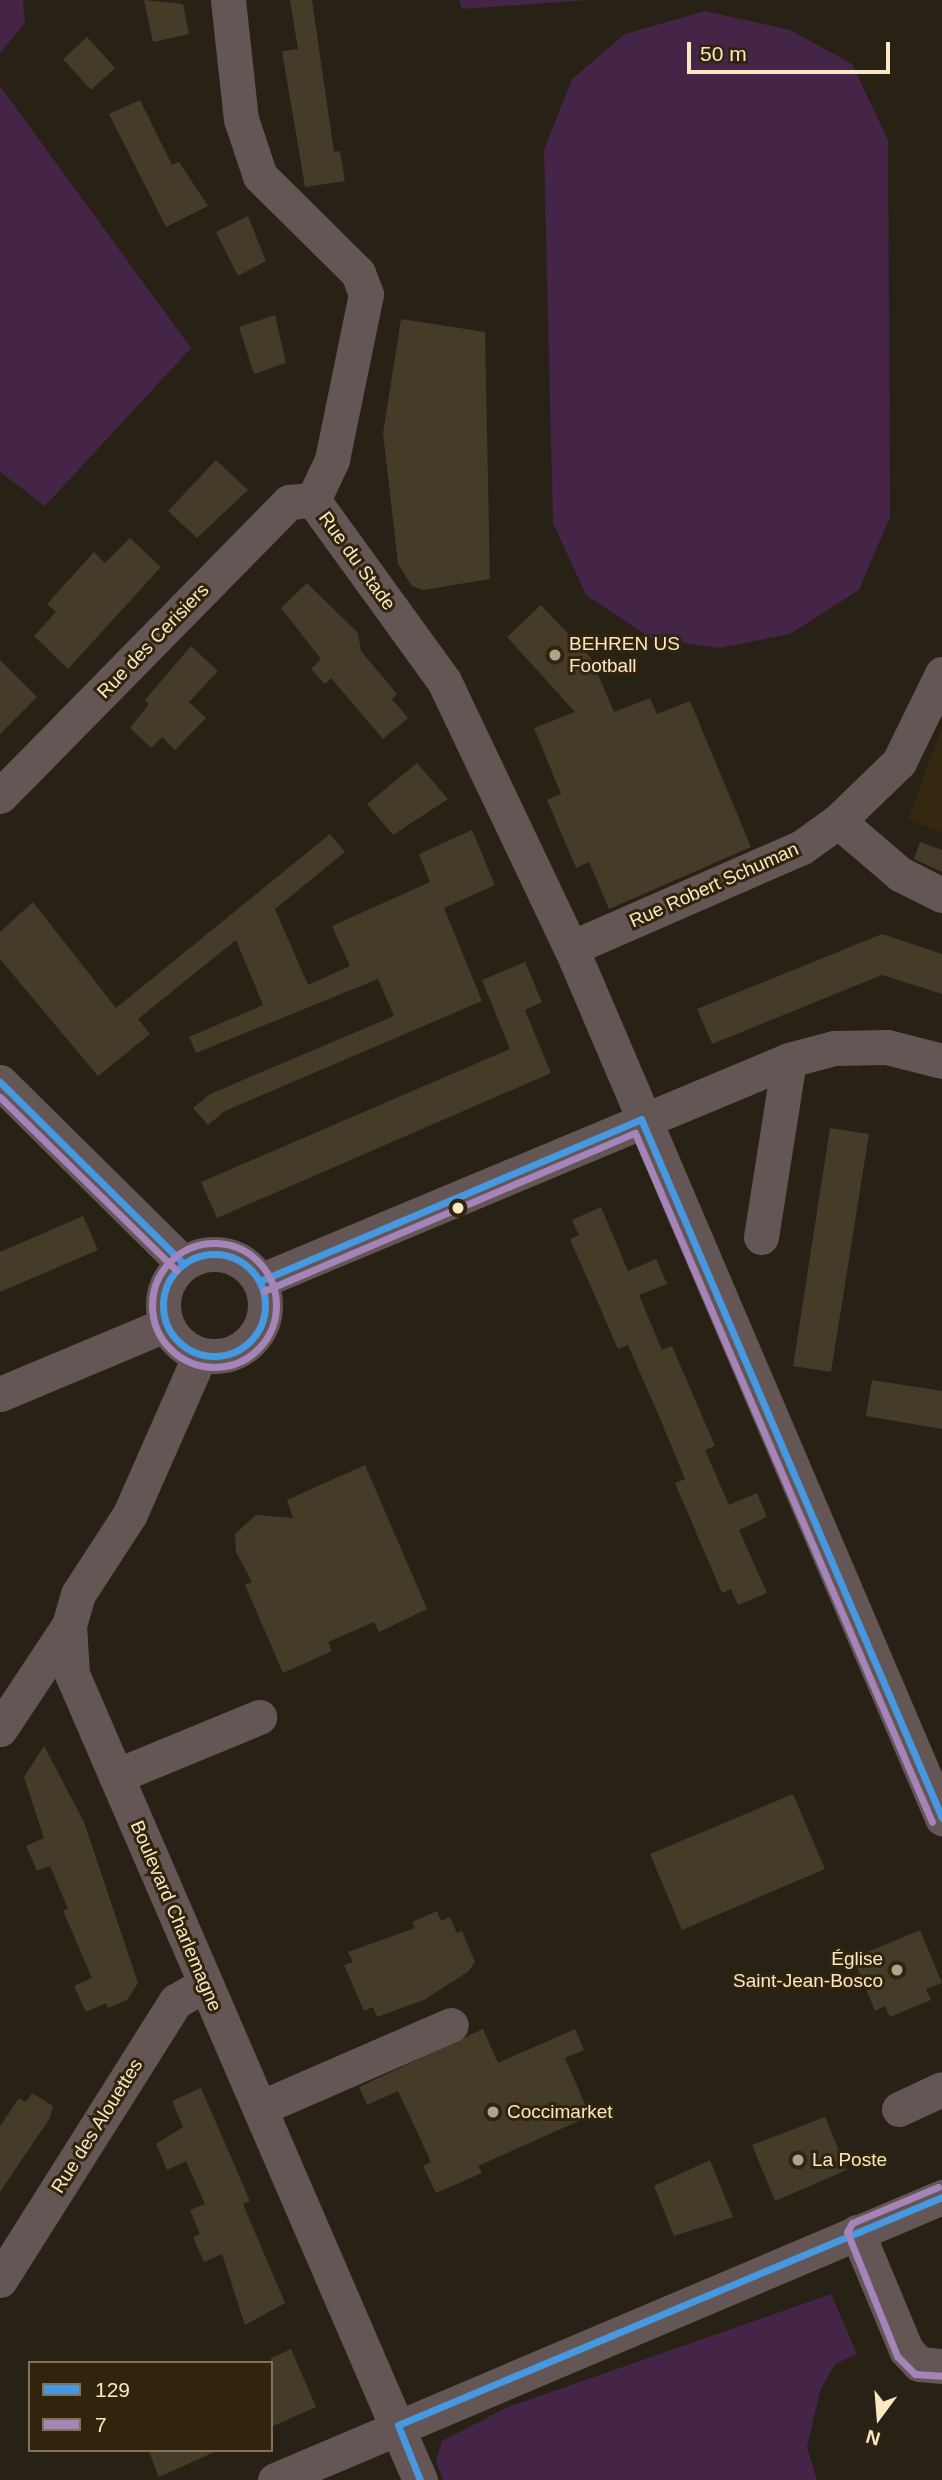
<!DOCTYPE html>
<meta charset="utf-8">
<style>
body{margin:0}
#map{position:relative;width:942px;height:2480px;overflow:hidden;background:#282115;font-family:Helvetica,sans-serif}
div>[style]{position:absolute}
[style*='--x']{left:calc(var(--x)*1px);top:calc(var(--y)*1px);width:calc(var(--w)*1px);rotate:calc(var(--a)*1deg)}
.built>*{inset:0;background:#352810}
.green>*{inset:0;background:#442447}
.building>*{inset:0;background:#443b29}
.minor>*{height:35px;margin:-17.5px;padding:0 17.5px;transform-origin:17.5px;border-radius:17.5px;background:#645654}
.minor>.ring{margin:-17.5px;padding:0;box-sizing:content-box;background:none;border:35px solid #645654;border-radius:50%}
.bus-1>*{height:7px;margin:-3.5px;padding:0 3.5px;transform-origin:3.5px;border-radius:3.5px;background:#4699e1}
.bus-1>.ring{margin:-3.5px;padding:0;box-sizing:content-box;background:none;border:7px solid #4699e1;border-radius:50%}
.bus-2>*{height:7px;margin:-3.5px;padding:0 3.5px;transform-origin:3.5px;border-radius:3.5px;background:#a584b9}
.bus-2>.ring{margin:-3.5px;padding:0;box-sizing:content-box;background:none;border:7px solid #a584b9;border-radius:50%}
.dots>*{width:19px;height:19px;translate:-50% -50%;box-sizing:border-box;border:4px solid #30240d;border-radius:50%}
span{translate:-50% -50%;white-space:nowrap;text-align:center;line-height:1.15;-webkit-text-stroke:6px #30240d;paint-order:stroke}
.street-label{font-size:19px;color:#fce7c4}
.poi-label{font-size:19px;color:#fce7c4}
.left{translate:0 -50%;text-align:left}
.right{translate:-100% -50%;text-align:right}
.legend{position:absolute;left:28px;top:2361px;width:245px;height:91px;box-sizing:border-box;background:#30240d;border:2px solid #827256;margin:0;padding:9px 12px;list-style:none;font-size:21px;color:#fce7c4}
.legend li{display:flex;align-items:center;gap:14px;height:35px}
.legend b{width:35px;border:2px solid #827256}
.north{position:absolute;left:844px;top:2382px;width:70px;height:70px;-webkit-text-stroke:5px #30240d;paint-order:stroke;rotate:196deg;font-size:19px;font-weight:700;line-height:28px;text-align:center;color:#fce7c4}
.north::after{content:'';display:block;margin:auto;width:24px;height:32px;background:#fce7c4;clip-path:polygon(50% 0,100% 100%,50% 72%,0 100%)}
.scale{position:absolute;left:687px;top:42px;width:203px;height:32px;box-sizing:border-box;border:4px solid #fce7c4;border-top:0;padding-left:9px;font-size:21px;line-height:24px;white-space:nowrap;color:#fce7c4;-webkit-text-stroke:5px #30240d;paint-order:stroke}
</style>
<div id="map">
<div class="built">
<i style="clip-path:polygon(942px 727px,942px 832px,908px 820px)"></i>
</div>
<div class="green">
<i style="clip-path:polygon(0 0,23px 0,25px 23px,0 53px)"></i>
<i style="clip-path:polygon(459px 0,589px 0,462px 9px)"></i>
<i style="clip-path:polygon(705px 11px,790px 30px,852px 64px,888px 140px,890px 517px,859px 590px,790px 634px,720px 648px,652px 639px,586px 595px,553px 523px,544px 150px,572px 79px,625px 34px)"></i>
<i style="clip-path:polygon(0 86px,191px 348px,45px 506px,0 472px)"></i>
<i style="clip-path:polygon(831px 2294px,857px 2354px,835px 2364px,820px 2391px,807px 2447px,817px 2480px,443px 2480px,436px 2461px,442px 2441px,508px 2407px)"></i>
</div>
<div class="building">
<i style="clip-path:polygon(144px 0,183px 4px,189px 34px,153px 42px)"></i>
<i style="clip-path:polygon(290px 0,312px 0,334px 152px,340px 151px,345px 181px,305px 187px,282px 51px,298px 49px)"></i>
<i style="clip-path:polygon(87px 37px,115px 68px,91px 90px,63px 59px)"></i>
<i style="clip-path:polygon(140px 100px,172px 165px,179px 162px,208px 206px,166px 227px,109px 114px)"></i>
<i style="clip-path:polygon(248px 216px,266px 261px,238px 276px,216px 232px)"></i>
<i style="clip-path:polygon(275px 315px,286px 363px,254px 374px,239px 327px)"></i>
<i style="clip-path:polygon(401px 319px,485px 332px,490px 579px,423px 590px,412px 586px,398px 564px,383px 433px)"></i>
<i style="clip-path:polygon(216px 460px,248px 490px,197px 538px,168px 511px)"></i>
<i style="clip-path:polygon(130px 538px,161px 567px,68px 669px,34px 636px,56px 612px,47px 604px,94px 552px,105px 563px)"></i>
<i style="clip-path:polygon(307px 583px,358px 633px,361px 651px,397px 694px,392px 699px,408px 718px,383px 739px,331px 678px,325px 684px,311px 669px,321px 659px,281px 608px)"></i>
<i style="clip-path:polygon(541px 605px,591px 658px,614px 712px,650px 698px,657px 714px,690px 701px,751px 847px,609px 909px,589px 862px,576px 868px,547px 800px,561px 794px,534px 728px,575px 712px,507px 637px)"></i>
<i style="clip-path:polygon(191px 646px,218px 671px,189px 702px,206px 718px,175px 750px,162px 737px,151px 748px,130px 728px,149px 704px,145px 700px)"></i>
<i style="clip-path:polygon(0 660px,37px 697px,0 734px)"></i>
<i style="clip-path:polygon(417px 763px,448px 799px,393px 835px,367px 804px)"></i>
<i style="clip-path:polygon(472px 830px,495px 885px,444px 908px,482px 1001px,225px 1111px,208px 1125px,193px 1108px,210px 1094px,394px 1016px,378px 979px,196px 1053px,189px 1037px,263px 1005px,236px 940px,138px 1019px,150px 1034px,98px 1076px,0 959px,0 932px,33px 902px,116px 1008px,330px 834px,345px 852px,275px 909px,308px 985px,350px 966px,332px 926px,430px 882px,419px 854px)"></i>
<i style="clip-path:polygon(920px 842px,942px 850px,942px 872px,914px 859px)"></i>
<i style="clip-path:polygon(882px 934px,942px 954px,942px 994px,882px 975px,712px 1044px,697px 1009px)"></i>
<i style="clip-path:polygon(525px 962px,542px 1002px,525px 1010px,551px 1073px,217px 1218px,201px 1182px,510px 1049px,482px 980px)"></i>
<i style="clip-path:polygon(830px 1128px,869px 1134px,831px 1372px,793px 1366px)"></i>
<i style="clip-path:polygon(601px 1207px,628px 1271px,656px 1259px,667px 1284px,639px 1295px,662px 1350px,672px 1346px,715px 1446px,705px 1450px,729px 1505px,757px 1493px,767px 1517px,739px 1530px,767px 1593px,738px 1605px,731px 1589px,722px 1593px,675px 1483px,685px 1479px,661px 1421px,628px 1345px,618px 1349px,570px 1239px,579px 1235px,572px 1220px)"></i>
<i style="clip-path:polygon(83px 1216px,98px 1250px,0 1292px,0 1252px)"></i>
<i style="clip-path:polygon(872px 1380px,942px 1391px,942px 1429px,866px 1416px)"></i>
<i style="clip-path:polygon(365px 1465px,427px 1609px,379px 1632px,374px 1622px,328px 1642px,332px 1651px,283px 1673px,245px 1585px,252px 1582px,236px 1552px,235px 1534px,256px 1515px,293px 1518px,287px 1500px)"></i>
<i style="clip-path:polygon(44px 1746px,84px 1822px,138px 1983px,127px 2000px,108px 2008px,106px 2003px,86px 2012px,74px 1986px,92px 1978px,63px 1911px,68px 1909px,50px 1866px,37px 1871px,26px 1846px,44px 1838px,24px 1777px)"></i>
<i style="clip-path:polygon(793px 1794px,825px 1869px,682px 1930px,650px 1854px)"></i>
<i style="clip-path:polygon(437px 1911px,441px 1921px,450px 1917px,457px 1933px,462px 1931px,475px 1962px,469px 1971px,424px 2000px,377px 2017px,373px 2007px,364px 2011px,344px 1965px,353px 1962px,348px 1952px,415px 1928px,412px 1922px)"></i>
<i style="clip-path:polygon(920px 1930px,942px 1983px,926px 1989px,931px 2000px,890px 2017px,885px 2006px,875px 2011px,853px 1958px)"></i>
<i style="clip-path:polygon(483px 2029px,498px 2063px,575px 2029px,584px 2050px,565px 2058px,590px 2116px,478px 2166px,482px 2173px,436px 2193px,423px 2166px,431px 2162px,398px 2091px,367px 2105px,359px 2087px)"></i>
<i style="clip-path:polygon(201px 2088px,250px 2201px,243px 2204px,285px 2303px,245px 2325px,222px 2254px,204px 2262px,193px 2237px,200px 2234px,190px 2210px,205px 2204px,186px 2161px,167px 2170px,156px 2144px,183px 2127px,172px 2101px)"></i>
<i style="clip-path:polygon(32px 2093px,53px 2106px,50px 2118px,0 2192px,0 2126px,19px 2098px,26px 2102px)"></i>
<i style="clip-path:polygon(825px 2117px,847px 2170px,775px 2201px,752px 2145px)"></i>
<i style="clip-path:polygon(710px 2160px,733px 2217px,674px 2236px,654px 2186px)"></i>
<i style="clip-path:polygon(291px 2349px,316px 2407px,271px 2427px,271px 2358px)"></i>
<i style="clip-path:polygon(148px 2450px,219px 2450px,159px 2477px)"></i>
</div>
<div class="minor">
<i style="--x:228;--y:0;--w:120;--a:83.8"></i>
<i style="--x:241;--y:119;--w:60;--a:71.6"></i>
<i style="--x:260;--y:176;--w:138;--a:44.7"></i>
<i style="--x:358;--y:273;--w:22;--a:69"></i>
<i style="--x:366;--y:294;--w:169;--a:101.6"></i>
<i style="--x:332;--y:460;--w:44;--a:115.4"></i>
<i style="--x:313;--y:500;--w:223;--a:54.1"></i>
<i style="--x:444;--y:681;--w:296;--a:64.6"></i>
<i style="--x:571;--y:948;--w:946;--a:66.9"></i>
<i style="--x:0;--y:796;--w:412;--a:-45.5"></i>
<i style="--x:289;--y:502;--w:24;--a:-5"></i>
<i style="--x:838;--y:821;--w:82;--a:40.5"></i>
<i style="--x:900;--y:874;--w:47;--a:26.6"></i>
<i style="--x:571;--y:948;--w:252;--a:-23.6"></i>
<i style="--x:802;--y:847;--w:44;--a:-35.8"></i>
<i style="--x:838;--y:821;--w:85;--a:-44"></i>
<i style="--x:899;--y:762;--w:98;--a:-64"></i>
<i style="--x:0;--y:1082;--w:257;--a:44.7"></i>
<i style="--x:761;--y:1237;--w:179;--a:-81"></i>
<i class="ring" style="left:163px;top:1254px;width:67px;height:67px"></i>
<i style="--x:260;--y:1281;--w:573;--a:-22.67"></i>
<i style="--x:789;--y:1060;--w:47;--a:-14.9"></i>
<i style="--x:834;--y:1048;--w:53;--a:-1.1"></i>
<i style="--x:887;--y:1047;--w:57;--a:14.3"></i>
<i style="--x:200;--y:1355;--w:174;--a:113.8"></i>
<i style="--x:130;--y:1514;--w:95;--a:123"></i>
<i style="--x:78;--y:1594;--w:32;--a:106"></i>
<i style="--x:69;--y:1625;--w:49;--a:86.5"></i>
<i style="--x:72;--y:1674;--w:878;--a:66.65"></i>
<i style="--x:0;--y:1394;--w:179;--a:-22.7"></i>
<i style="--x:0;--y:1729;--w:125;--a:-56.4"></i>
<i style="--x:116;--y:1776;--w:155;--a:-22.4"></i>
<i style="--x:260;--y:2108;--w:208;--a:-23.5"></i>
<i style="--x:899;--y:2109;--w:47;--a:-24.9"></i>
<i style="--x:857;--y:2232;--w:128;--a:67.4"></i>
<i style="--x:906;--y:2350;--w:19;--a:47"></i>
<i style="--x:919;--y:2364;--w:23;--a:5"></i>
<i style="--x:0;--y:2280;--w:330;--a:-57.8"></i>
<i style="--x:176;--y:2001;--w:34;--a:-30"></i>
<i style="--x:275;--y:2480;--w:725;--a:-22.99"></i>
</div>
<div class="bus-1">
<i style="--x:0;--y:1082;--w:257;--a:44.7"></i>
<i class="ring" style="left:163px;top:1254px;width:95px;height:95px"></i>
<i style="--x:260;--y:1281;--w:414;--a:-23"></i>
<i style="--x:641;--y:1119;--w:761;--a:66.7"></i>
<i style="--x:420;--y:2480;--w:59;--a:-111.8"></i>
<i style="--x:398;--y:2425;--w:590;--a:-22.74"></i>
</div>
<div class="bus-2">
<i style="--x:0;--y:1097;--w:247;--a:44.5"></i>
<i class="ring" style="left:152px;top:1243px;width:117px;height:117px"></i>
<i style="--x:264;--y:1291;--w:403;--a:-23.1"></i>
<i style="--x:635;--y:1133;--w:750;--a:66.68"></i>
<i style="--x:938;--y:2187;--w:93;--a:157.3"></i>
<i style="--x:852;--y:2223;--w:10;--a:119"></i>
<i style="--x:847;--y:2232;--w:134;--a:68"></i>
<i style="--x:897;--y:2356;--w:25;--a:45"></i>
<i style="--x:915;--y:2374;--w:26;--a:4"></i>
</div>
<div class="dots">
<i style="left:555px;top:655px;background:#b2a287"></i>
<i style="left:458px;top:1208px;background:#fce7c4"></i>
<i style="left:897px;top:1970px;background:#b2a287"></i>
<i style="left:493px;top:2112px;background:#b2a287"></i>
<i style="left:798px;top:2160px;background:#b2a287"></i>
</div>
<div class="street-label">
<span style="left:357px;top:561px;rotate:54deg">Rue du Stade</span>
<span style="left:153px;top:641px;rotate:-46deg">Rue des Cerisiers</span>
<span style="left:714px;top:885px;rotate:-24deg">Rue Robert Schuman</span>
<span style="left:176px;top:1916px;rotate:67deg">Boulevard Charlemagne</span>
<span style="left:97px;top:2126px;rotate:-58deg">Rue des Alouettes</span>
</div>
<div class="poi-label">
<span class="left" style="left:569px;top:655px">BEHREN US<br>Football</span>
<span class="right" style="left:883px;top:1970px">Église<br>Saint-Jean-Bosco</span>
<span class="left" style="left:507px;top:2112px">Coccimarket</span>
<span class="left" style="left:812px;top:2160px">La Poste</span>
</div>
<ul class="legend">
<li><b style="height:9px;background:#4699e1"></b>129</li>
<li><b style="height:9px;background:#a584b9"></b>7</li>
</ul>
<div class="north">N</div>
<div class="scale">50 m</div>
</div>
